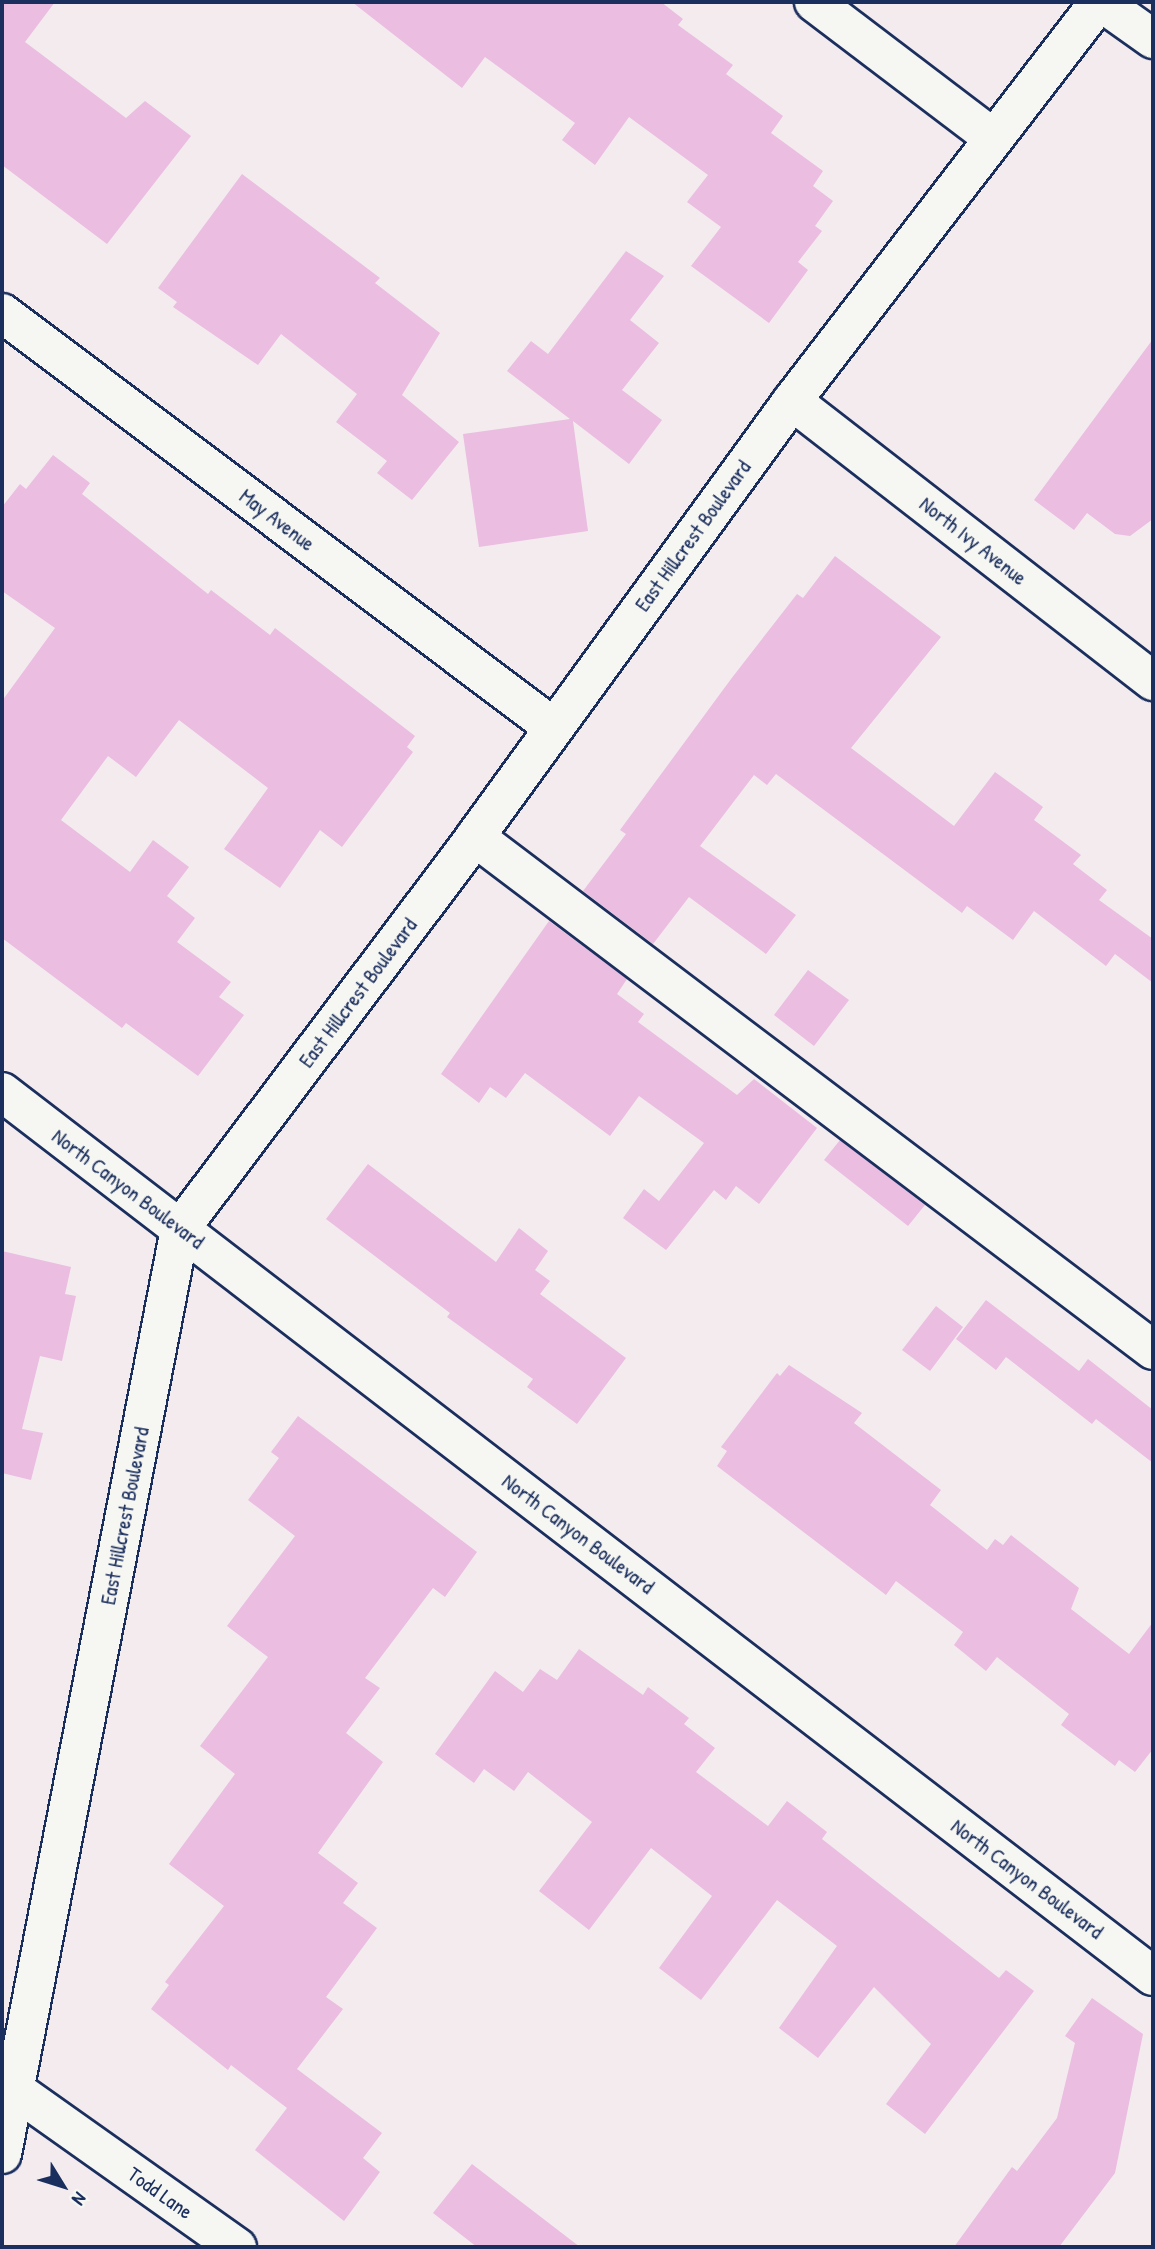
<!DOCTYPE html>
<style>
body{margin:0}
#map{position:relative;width:1155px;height:2249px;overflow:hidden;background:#f4ebef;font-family:"Patrick Hand",sans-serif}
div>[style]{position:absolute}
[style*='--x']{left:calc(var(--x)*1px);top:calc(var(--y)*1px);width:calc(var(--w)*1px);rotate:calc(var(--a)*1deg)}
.building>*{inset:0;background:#eabde1}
.roads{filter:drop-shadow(2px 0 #1b2f5e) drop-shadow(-2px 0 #1b2f5e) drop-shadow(0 2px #1b2f5e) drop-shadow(0 -2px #1b2f5e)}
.minor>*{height:38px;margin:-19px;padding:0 19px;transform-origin:19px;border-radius:19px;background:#f6f6f2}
span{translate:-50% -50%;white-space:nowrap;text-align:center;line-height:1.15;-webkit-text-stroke:7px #f6f6f2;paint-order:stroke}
.street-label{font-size:21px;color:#1b2f5e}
.frame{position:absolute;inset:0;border:4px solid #1b2f5e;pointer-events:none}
.north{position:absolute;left:28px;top:2151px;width:70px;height:70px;-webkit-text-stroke:5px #f6f6f2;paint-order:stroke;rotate:128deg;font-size:19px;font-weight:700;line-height:28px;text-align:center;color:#1b2f5e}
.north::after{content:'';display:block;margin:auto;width:24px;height:32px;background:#1b2f5e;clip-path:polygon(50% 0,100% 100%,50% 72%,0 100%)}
</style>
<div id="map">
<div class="building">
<i style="clip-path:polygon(2px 2px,55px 2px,25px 42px,126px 118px,145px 101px,191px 136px,107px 244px,2px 165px)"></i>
<i style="clip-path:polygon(352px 2px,661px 2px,683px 19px,678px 25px,733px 65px,726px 74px,783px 116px,771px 133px,823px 171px,813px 186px,833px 201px,815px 226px,822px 231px,798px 262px,808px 270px,769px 323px,691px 266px,721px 227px,687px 202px,708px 175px,629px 117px,595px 165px,562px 140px,575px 123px,485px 57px,462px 88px)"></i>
<i style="clip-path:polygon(242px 174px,380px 278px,375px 283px,440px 333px,402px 395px,459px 442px,412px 500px,377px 473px,387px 461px,336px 422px,357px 394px,281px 334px,258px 365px,173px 307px,177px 302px,158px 288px)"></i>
<i style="clip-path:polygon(626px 251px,664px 276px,630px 320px,659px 343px,622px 390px,662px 420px,629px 464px,573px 421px,588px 531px,479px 547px,463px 434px,570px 419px,507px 371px,531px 341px,548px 354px)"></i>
<i style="clip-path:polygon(1153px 339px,1153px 519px,1130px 536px,1115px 534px,1087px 513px,1074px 530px,1034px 500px)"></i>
<i style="clip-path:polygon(53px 455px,90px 483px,82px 494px,208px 594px,211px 590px,270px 635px,275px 628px,415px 736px,407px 747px,413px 752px,342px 847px,320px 830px,280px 888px,224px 849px,268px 788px,179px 720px,136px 777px,108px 756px,61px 820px,130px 872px,153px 840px,189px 867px,167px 896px,195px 918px,177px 942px,231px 982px,219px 997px,244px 1015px,198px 1076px,126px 1023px,122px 1028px,2px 938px,2px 701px,55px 628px,2px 591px,2px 507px,20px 484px,26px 489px)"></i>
<i style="clip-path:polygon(835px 556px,941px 637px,851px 748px,954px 826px,995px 772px,1043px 807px,1034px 820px,1081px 855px,1073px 864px,1107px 890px,1099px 900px,1153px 939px,1153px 983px,1115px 954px,1106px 966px,1034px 911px,1013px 940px,967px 906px,962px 913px,776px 774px,767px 785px,754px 775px,700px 846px,796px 915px,766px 954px,689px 897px,653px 944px,583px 891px,626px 834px,620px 830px,731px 679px,797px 594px,803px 598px)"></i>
<i style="clip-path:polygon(549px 921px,627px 979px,617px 994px,644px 1014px,638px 1022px,737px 1095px,754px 1079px,817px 1128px,759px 1204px,736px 1186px,726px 1200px,714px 1190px,666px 1250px,623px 1218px,644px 1189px,659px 1201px,704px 1143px,639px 1096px,610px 1136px,525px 1073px,506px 1098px,490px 1087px,479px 1103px,441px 1074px)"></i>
<i style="clip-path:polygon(808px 970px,849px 1000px,814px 1046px,774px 1015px)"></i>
<i style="clip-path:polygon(840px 1140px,925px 1205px,908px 1226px,824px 1160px)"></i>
<i style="clip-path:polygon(368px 1164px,496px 1262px,519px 1228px,548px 1251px,535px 1270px,550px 1281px,540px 1294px,626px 1358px,577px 1424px,527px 1387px,533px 1379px,447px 1317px,450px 1313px,326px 1219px)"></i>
<i style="clip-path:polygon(2px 1251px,71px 1267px,65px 1294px,76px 1296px,62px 1361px,40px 1356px,22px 1429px,43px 1433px,31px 1480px,2px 1473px)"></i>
<i style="clip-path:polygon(986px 1300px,1079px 1371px,1088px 1359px,1153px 1410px,1153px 1463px,1096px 1419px,1092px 1424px,1006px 1357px,996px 1370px,956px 1339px)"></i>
<i style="clip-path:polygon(936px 1306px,963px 1327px,930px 1371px,902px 1350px)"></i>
<i style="clip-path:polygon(789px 1365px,862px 1413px,854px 1423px,941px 1490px,930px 1505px,987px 1550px,995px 1539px,1003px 1545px,1011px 1535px,1079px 1588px,1071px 1609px,1129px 1654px,1153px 1622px,1153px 1749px,1135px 1772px,1119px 1760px,1115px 1766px,1061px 1725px,1069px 1714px,997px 1657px,986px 1671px,954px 1645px,963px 1632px,896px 1581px,886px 1595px,717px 1466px,727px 1451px,721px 1447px,777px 1373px,780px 1376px)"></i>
<i style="clip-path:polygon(298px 1416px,477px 1552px,445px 1597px,433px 1588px,365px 1678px,380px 1688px,346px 1733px,383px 1762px,318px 1853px,358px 1883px,343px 1903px,377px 1928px,326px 1997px,343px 2009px,297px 2069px,382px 2133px,363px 2158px,380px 2172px,344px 2221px,255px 2150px,287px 2108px,231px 2065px,228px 2070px,151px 2009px,169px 1985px,165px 1982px,224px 1906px,169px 1864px,235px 1774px,200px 1746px,268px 1657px,227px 1626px,295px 1536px,248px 1500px,279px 1458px,271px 1452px)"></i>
<i style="clip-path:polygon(579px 1649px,643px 1695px,648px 1687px,689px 1718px,684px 1724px,715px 1748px,696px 1772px,768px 1826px,787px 1801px,827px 1832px,822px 1839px,999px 1978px,1006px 1970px,1034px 1991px,925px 2134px,886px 2104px,931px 2044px,874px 1987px,818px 2058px,779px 2028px,837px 1946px,777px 1900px,701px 2000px,659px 1968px,712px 1896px,651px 1848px,589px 1930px,539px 1891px,592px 1822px,528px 1772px,514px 1791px,484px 1769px,474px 1783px,435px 1754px,495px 1671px,523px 1692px,540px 1669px,557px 1680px)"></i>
<i style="clip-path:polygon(1092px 1998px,1143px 2034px,1115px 2173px,1059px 2247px,954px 2247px,1012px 2167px,1017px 2171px,1057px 2118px,1075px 2043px,1065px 2036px)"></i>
<i style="clip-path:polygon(472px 2164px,580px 2247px,477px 2247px,433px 2213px)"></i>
</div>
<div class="roads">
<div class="minor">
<i style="--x:814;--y:2;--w:223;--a:37.2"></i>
<i style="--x:1101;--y:2;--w:64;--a:35.4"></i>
<i style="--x:2;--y:313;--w:689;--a:36.92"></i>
<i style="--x:792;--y:401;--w:457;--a:37.8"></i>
<i style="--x:475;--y:837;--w:850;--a:37.11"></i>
<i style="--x:2;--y:1092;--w:1451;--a:37.53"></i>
<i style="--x:15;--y:2090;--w:272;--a:35.3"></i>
<i style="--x:2;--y:2154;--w:942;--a:-79.11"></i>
<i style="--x:180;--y:1229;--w:491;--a:-53"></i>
<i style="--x:475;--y:837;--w:539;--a:-53.98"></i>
<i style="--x:792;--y:401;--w:503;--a:-52.42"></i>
</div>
</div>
<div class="street-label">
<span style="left:277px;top:520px;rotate:37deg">May Avenue</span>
<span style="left:693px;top:536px;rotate:-54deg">East Hillcrest Boulevard</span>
<span style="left:973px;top:541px;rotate:38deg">North Ivy Avenue</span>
<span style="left:358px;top:993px;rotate:-53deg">East Hillcrest Boulevard</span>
<span style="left:128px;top:1189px;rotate:37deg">North Canyon Boulevard</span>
<span style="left:125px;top:1516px;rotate:-79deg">East Hillcrest Boulevard</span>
<span style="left:578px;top:1534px;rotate:37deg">North Canyon Boulevard</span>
<span style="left:1027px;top:1879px;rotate:37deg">North Canyon Boulevard</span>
<span style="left:160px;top:2193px;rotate:35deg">Todd Lane</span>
</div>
<div class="frame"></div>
<div class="north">N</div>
</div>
